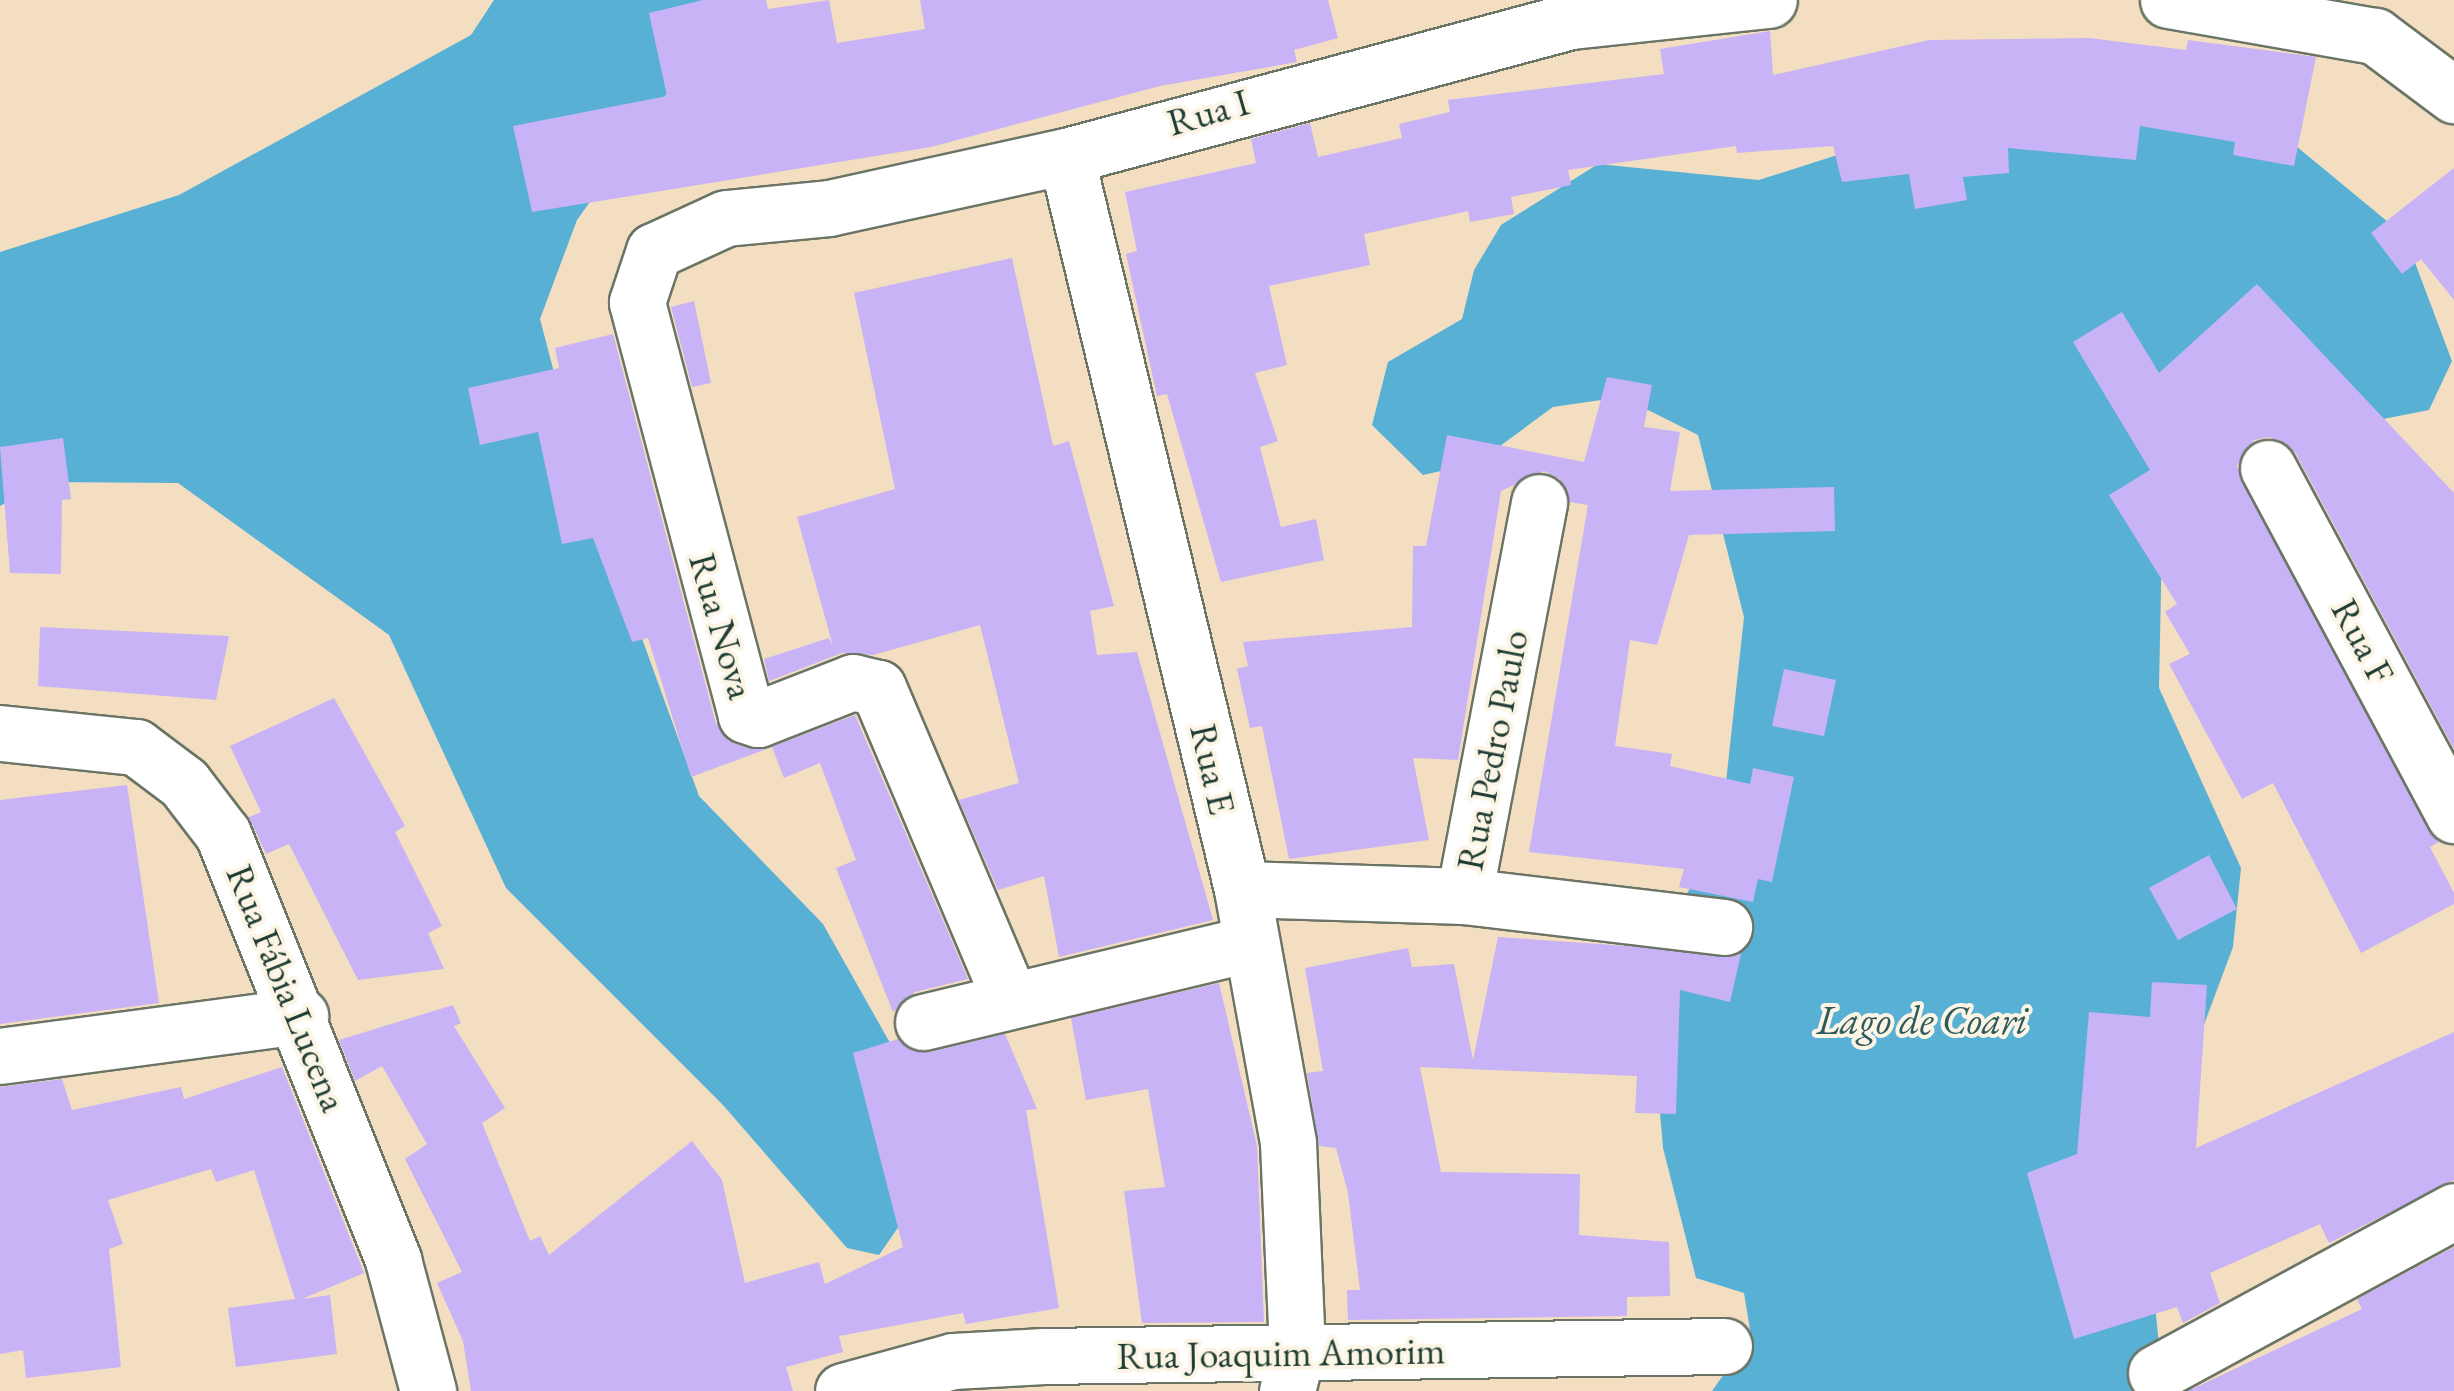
<!DOCTYPE html>
<meta charset="utf-8">
<style>
body{margin:0}
#map{position:relative;width:2454px;height:1391px;overflow:hidden;background:#f4dec1;font-family:"EB Garamond",serif}
div>[style]{position:absolute}
[style*='--x']{left:calc(var(--x)*1px);top:calc(var(--y)*1px);width:calc(var(--w)*1px);rotate:calc(var(--a)*1deg)}
.water>*{inset:0;background:#58b1d5}
.building>*{inset:0;background:#c7b3f5}
.roads{filter:drop-shadow(2px 0 #6a7565) drop-shadow(-2px 0 #6a7565) drop-shadow(0 2px #6a7565) drop-shadow(0 -2px #6a7565)}
.minor>*{height:55px;margin:-27.5px;padding:0 27.5px;transform-origin:27.5px;border-radius:27.5px;background:#fff}
span{translate:-50% -50%;white-space:nowrap;text-align:center;line-height:1.15;-webkit-text-stroke:8px #fcf5e5;paint-order:stroke}
.street-label{font-size:38px;color:#1f3d34}
.water-label{font-size:40px;color:#2d5a5c;font-style:italic}
</style>
<div id="map">
<div class="water">
<i style="clip-path:polygon(494px 0,734px 0,577px 220px,540px 319px,576px 456px,699px 796px,823px 924px,934px 1121px,906px 1216px,879px 1255px,847px 1248px,723px 1105px,506px 888px,389px 635px,178px 483px,45px 482px,0 506px,0 252px,179px 195px,471px 35px)"></i>
<i style="clip-path:polygon(1987px 107px,2284px 136px,2405px 236px,2452px 361px,2429px 410px,2368px 422px,2283px 382px,2163px 493px,2159px 688px,2241px 868px,2233px 947px,2165px 1129px,2148px 1237px,2160px 1354px,2193px 1391px,1712px 1391px,1751px 1336px,1744px 1293px,1696px 1278px,1663px 1148px,1647px 962px,1720px 837px,1744px 617px,1698px 435px,1622px 397px,1553px 407px,1477px 463px,1423px 475px,1372px 425px,1388px 362px,1462px 319px,1474px 270px,1501px 225px,1598px 164px,1759px 180px)"></i>
</div>
<div class="building">
<i style="clip-path:polygon(703px 0,766px 0,768px 9px,829px 0,837px 43px,925px 29px,920px 0,1328px 0,1338px 38px,1294px 50px,1297px 62px,1160px 86px,931px 147px,532px 212px,513px 126px,667px 96px,649px 13px)"></i>
<i style="clip-path:polygon(1770px 31px,1773px 75px,1929px 40px,2089px 38px,2186px 50px,2188px 40px,2316px 57px,2294px 166px,2233px 155px,2235px 142px,2140px 126px,2136px 160px,2008px 148px,2009px 173px,1963px 177px,1967px 200px,1915px 209px,1909px 174px,1842px 182px,1833px 146px,1737px 153px,1736px 146px,1568px 170px,1571px 185px,1511px 197px,1514px 214px,1470px 222px,1468px 211px,1364px 234px,1370px 265px,1269px 286px,1287px 365px,1255px 373px,1278px 441px,1260px 447px,1281px 527px,1316px 519px,1324px 560px,1221px 582px,1167px 394px,1157px 396px,1126px 254px,1137px 251px,1125px 192px,1256px 163px,1251px 139px,1310px 123px,1318px 157px,1402px 138px,1399px 124px,1450px 112px,1448px 100px,1664px 74px,1660px 49px)"></i>
<i style="clip-path:polygon(2454px 168px,2454px 300px,2421px 259px,2402px 274px,2371px 233px)"></i>
<i style="clip-path:polygon(1012px 258px,1053px 446px,1069px 441px,1114px 606px,1090px 611px,1097px 655px,1137px 652px,1213px 920px,1059px 957px,1044px 876px,998px 890px,959px 800px,1019px 783px,980px 625px,873px 655px,842px 653px,769px 681px,764px 659px,829px 638px,833px 646px,797px 517px,895px 489px,854px 293px)"></i>
<i style="clip-path:polygon(2257px 284px,2454px 493px,2454px 749px,2295px 452px,2270px 437px,2254px 440px,2237px 466px,2439px 842px,2430px 847px,2454px 893px,2454px 904px,2361px 953px,2273px 783px,2242px 799px,2169px 664px,2190px 654px,2165px 612px,2177px 604px,2109px 495px,2150px 470px,2073px 342px,2122px 312px,2159px 373px)"></i>
<i style="clip-path:polygon(694px 301px,711px 383px,692px 387px,671px 307px)"></i>
<i style="clip-path:polygon(613px 334px,716px 724px,735px 744px,768px 748px,855px 715px,968px 979px,915px 992px,893px 1012px,836px 868px,856px 860px,820px 763px,784px 778px,772px 747px,691px 777px,648px 638px,632px 642px,593px 538px,562px 544px,538px 432px,480px 445px,468px 388px,559px 368px,555px 348px)"></i>
<i style="clip-path:polygon(1607px 377px,1652px 385px,1644px 427px,1680px 432px,1670px 491px,1834px 487px,1835px 531px,1689px 535px,1657px 645px,1630px 640px,1615px 746px,1672px 754px,1670px 766px,1750px 784px,1753px 768px,1794px 777px,1772px 882px,1758px 879px,1753px 902px,1679px 887px,1684px 869px,1529px 852px,1588px 505px,1569px 502px,1560px 479px,1544px 471px,1501px 491px,1458px 760px,1413px 758px,1429px 840px,1289px 859px,1262px 726px,1250px 728px,1237px 669px,1248px 666px,1243px 642px,1412px 627px,1413px 546px,1426px 546px,1447px 435px,1584px 462px)"></i>
<i style="clip-path:polygon(63px 438px,71px 499px,62px 500px,61px 574px,10px 573px,0 447px)"></i>
<i style="clip-path:polygon(40px 627px,229px 636px,216px 700px,38px 686px)"></i>
<i style="clip-path:polygon(1784px 669px,1836px 680px,1824px 736px,1772px 726px)"></i>
<i style="clip-path:polygon(334px 698px,405px 826px,395px 832px,442px 926px,428px 933px,444px 969px,358px 980px,289px 844px,266px 854px,249px 817px,261px 812px,230px 746px)"></i>
<i style="clip-path:polygon(127px 785px,159px 1003px,0 1024px,0 800px)"></i>
<i style="clip-path:polygon(2209px 855px,2237px 909px,2178px 940px,2149px 888px)"></i>
<i style="clip-path:polygon(1498px 937px,1741px 954px,1730px 1002px,1680px 990px,1676px 1114px,1635px 1113px,1637px 1076px,1420px 1067px,1441px 1172px,1580px 1174px,1579px 1235px,1669px 1242px,1670px 1296px,1627px 1297px,1627px 1316px,1348px 1320px,1347px 1290px,1360px 1290px,1348px 1193px,1336px 1148px,1319px 1146px,1307px 1073px,1323px 1071px,1305px 968px,1408px 948px,1412px 967px,1454px 964px,1473px 1060px)"></i>
<i style="clip-path:polygon(2152px 982px,2207px 985px,2196px 1148px,2454px 1032px,2454px 1180px,2329px 1243px,2320px 1224px,2210px 1273px,2220px 1303px,2183px 1323px,2177px 1307px,2074px 1339px,2027px 1173px,2077px 1154px,2089px 1012px,2150px 1017px)"></i>
<i style="clip-path:polygon(1219px 983px,1257px 1146px,1264px 1322px,1142px 1323px,1124px 1191px,1165px 1187px,1148px 1089px,1086px 1100px,1071px 1018px)"></i>
<i style="clip-path:polygon(453px 1005px,461px 1023px,454px 1026px,505px 1108px,482px 1123px,530px 1241px,540px 1236px,549px 1255px,692px 1141px,722px 1180px,745px 1283px,819px 1262px,825px 1284px,903px 1247px,853px 1053px,898px 1039px,930px 1052px,1005px 1034px,1037px 1109px,1026px 1110px,1059px 1308px,966px 1324px,963px 1313px,839px 1336px,843px 1352px,786px 1367px,793px 1391px,471px 1391px,463px 1341px,437px 1283px,462px 1272px,405px 1159px,427px 1144px,382px 1066px,355px 1081px,339px 1040px)"></i>
<i style="clip-path:polygon(282px 1067px,364px 1273px,302px 1299px,330px 1295px,337px 1354px,236px 1367px,228px 1308px,295px 1299px,254px 1170px,216px 1182px,211px 1169px,108px 1200px,123px 1244px,109px 1249px,121px 1367px,26px 1378px,23px 1350px,0 1354px,0 1087px,62px 1079px,72px 1110px,181px 1087px,184px 1099px)"></i>
<i style="clip-path:polygon(2454px 1247px,2454px 1391px,2188px 1391px,2362px 1309px,2357px 1299px)"></i>
</div>
<div class="roads">
<div class="minor">
<i style="--x:2168;--y:0;--w:210;--a:9.9"></i>
<i style="--x:2375;--y:36;--w:99;--a:36.8"></i>
<i style="--x:1066;--y:156;--w:754;--a:76.5"></i>
<i style="--x:1242;--y:889;--w:258;--a:79.7"></i>
<i style="--x:1288;--y:1143;--w:208;--a:87.5"></i>
<i style="--x:1297;--y:1351;--w:41;--a:104"></i>
<i style="--x:2268;--y:468;--w:394;--a:61.8"></i>
<i style="--x:0;--y:733;--w:137;--a:5.9"></i>
<i style="--x:136;--y:747;--w:60;--a:36.9"></i>
<i style="--x:184;--y:783;--w:64;--a:52.6"></i>
<i style="--x:223;--y:834;--w:459;--a:68.2"></i>
<i style="--x:393;--y:1260;--w:136;--a:75"></i>
<i style="--x:1242;--y:889;--w:222;--a:1.8"></i>
<i style="--x:1464;--y:896;--w:262;--a:6.8"></i>
<i style="--x:1464;--y:896;--w:401;--a:-79.2"></i>
<i style="--x:1010;--y:999;--w:338;--a:-113"></i>
<i style="--x:878;--y:688;--w:26;--a:-167"></i>
<i style="--x:853;--y:682;--w:102;--a:158.7"></i>
<i style="--x:758;--y:719;--w:13;--a:-162"></i>
<i style="--x:746;--y:715;--w:427;--a:-104.8"></i>
<i style="--x:637;--y:302;--w:54;--a:-71.6"></i>
<i style="--x:654;--y:251;--w:79;--a:-24.6"></i>
<i style="--x:726;--y:218;--w:103;--a:-5.5"></i>
<i style="--x:829;--y:208;--w:243;--a:-12.4"></i>
<i style="--x:1066;--y:156;--w:523;--a:-14.97"></i>
<i style="--x:1571;--y:21;--w:199;--a:-6.1"></i>
<i style="--x:923;--y:1022;--w:337;--a:-13.5"></i>
<i style="--x:0;--y:1056;--w:303;--a:-7.6"></i>
<i style="--x:2156;--y:1373;--w:339;--a:-28.5"></i>
<i style="--x:843;--y:1391;--w:114;--a:-15.3"></i>
<i style="--x:953;--y:1361;--w:91;--a:-3.1"></i>
<i style="--x:1044;--y:1356;--w:680;--a:-0.84"></i>
</div>
</div>
<div class="street-label">
<span style="left:1208px;top:112px;rotate:-16deg">Rua I</span>
<span style="left:722px;top:626px;rotate:74deg">Rua Nova</span>
<span style="left:2363px;top:641px;rotate:62deg">Rua F</span>
<span style="left:1492px;top:750px;rotate:-79deg">Rua Pedro Paulo</span>
<span style="left:1213px;top:769px;rotate:77deg">Rua E</span>
<span style="left:287px;top:988px;rotate:68deg">Rua Fábia Lucena</span>
<span style="left:1281px;top:1353px;rotate:-1deg">Rua Joaquim Amorim</span>
</div>
<div class="water-label">
<span style="left:1922px;top:1020px">Lago de Coari</span>
</div>
</div>
